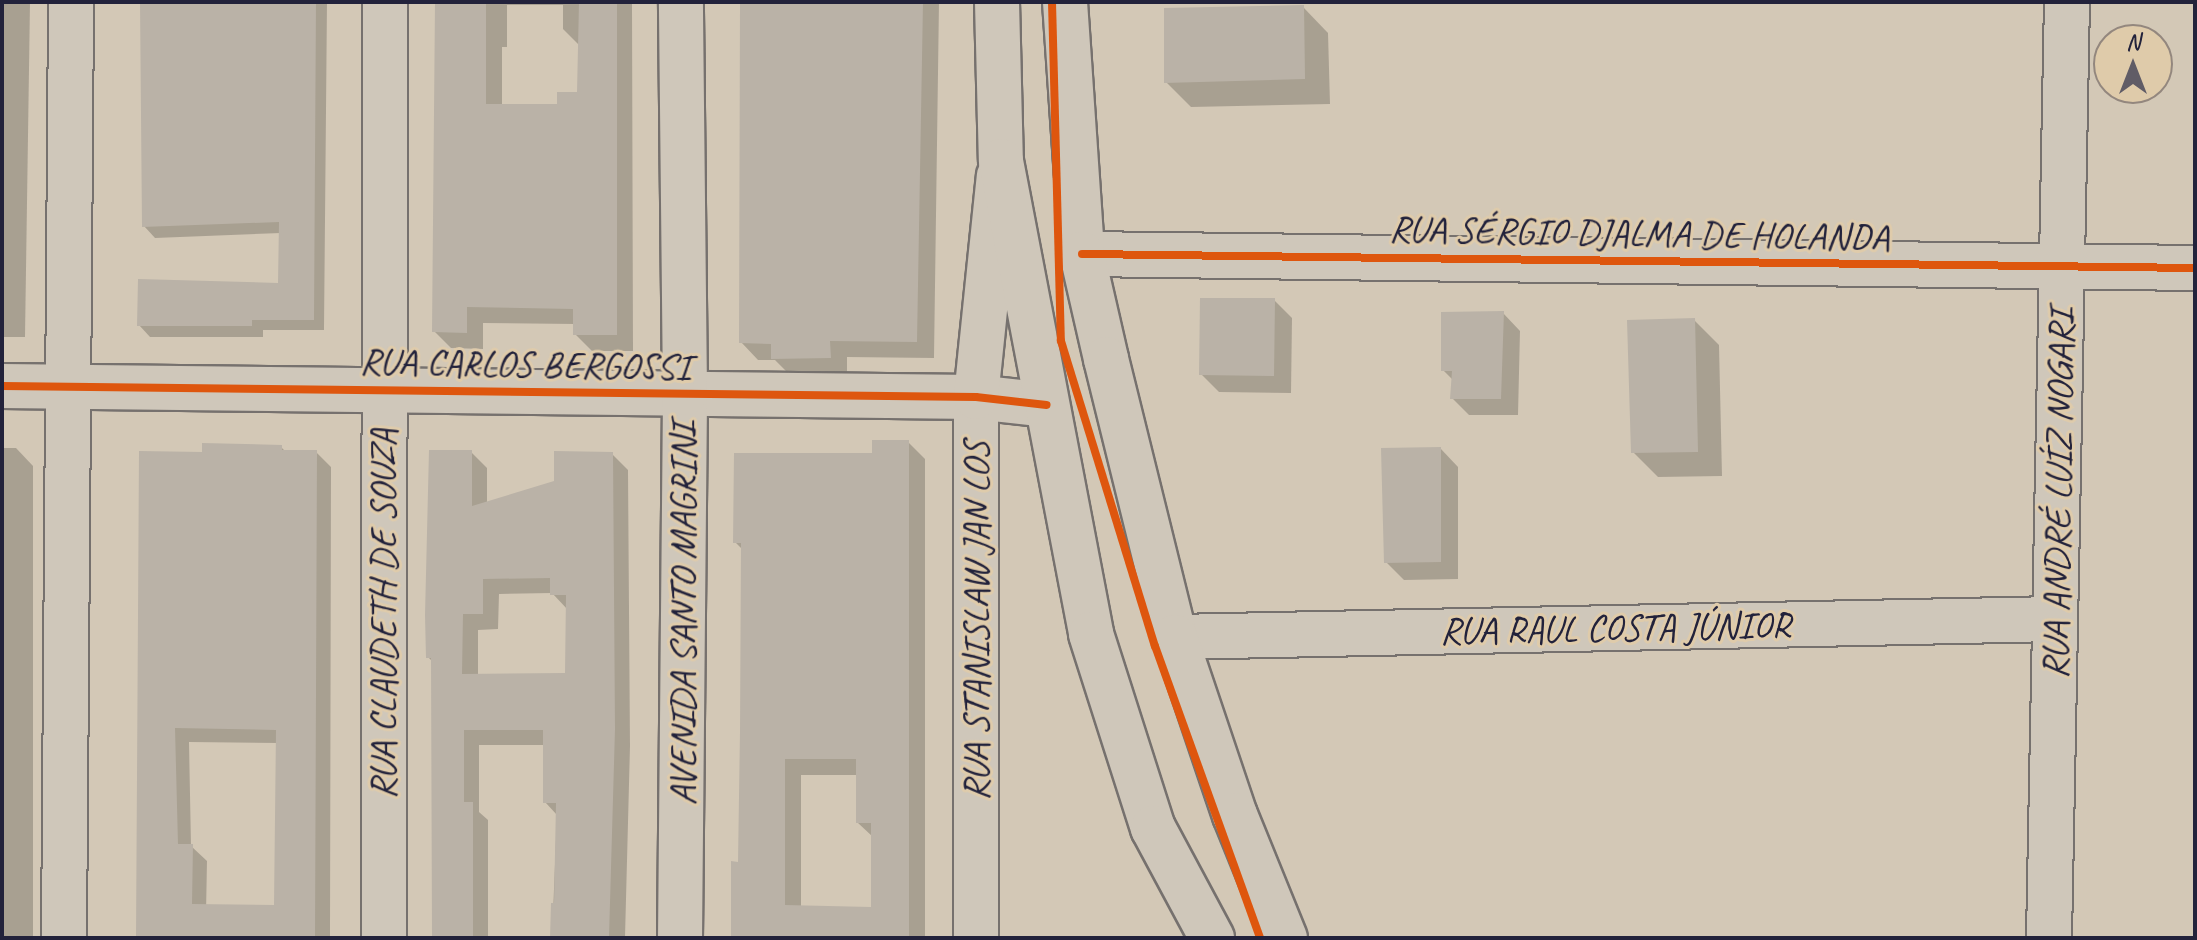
<!DOCTYPE html>
<meta charset="utf-8">
<style>
body{margin:0}
#map{position:relative;width:2197px;height:940px;overflow:hidden;background:#d3c8b6;font-family:Caveat,sans-serif}
div>[style]{position:absolute}
[style*='--x']{left:calc(var(--x)*1px);top:calc(var(--y)*1px);width:calc(var(--w)*1px);rotate:calc(var(--a)*1deg)}
.shadow>*{inset:0;background:#0003}
.building>*{inset:0;background:#bab2a7}
.roads{filter:drop-shadow(2px 0 #76716e) drop-shadow(-2px 0 #76716e) drop-shadow(0 2px #76716e) drop-shadow(0 -2px #76716e)}
.minor>*{height:44px;margin:-22px;padding:0 22px;transform-origin:22px;border-radius:22px;background:#cfc7ba}
.secondary>*{height:44px;margin:-22px;padding:0 22px;transform-origin:22px;border-radius:22px;background:#cfc7ba}
.cycleway>*{height:8px;margin:-4px;padding:0 4px;transform-origin:4px;border-radius:4px;background:#de560e}
span{translate:-50% -50%;white-space:nowrap;text-align:center;line-height:1.15;-webkit-text-stroke:6px #dfcbaa;paint-order:stroke}
.street-label{font-size:38px;color:#22223b}
.frame{position:absolute;inset:0;border:4px solid #22223b;pointer-events:none}
.north{position:absolute;left:2093px;top:24px;width:80px;height:80px;box-sizing:border-box;background:#dfcbaa;border:2px solid #93877e;border-radius:50%;rotate:0deg;font-size:22px;font-weight:700;line-height:32px;text-align:center;color:#22223b}
.north::after{content:'';display:block;margin:auto;width:28px;height:36px;background:#605c66;clip-path:polygon(50% 0,100% 100%,50% 72%,0 100%)}
</style>
<div id="map">
<div class="shadow">
<i style="clip-path:polygon(2px 2px,30px 2px,25px 337px,2px 337px)"></i>
<i style="clip-path:polygon(142px 2px,327px 2px,324px 330px,263px 330px,263px 337px,150px 337px,139px 325px,280px 285px,281px 233px,155px 238px,144px 226px)"></i>
<i style="clip-path:polygon(evenodd,437px 2px,632px 2px,633px 351px,592px 351px,575px 334px,575px 324px,483px 323px,483px 349px,451px 348px,434px 331px,437px 2px,507px 5px,563px 5px,563px 29px,580px 46px,579px 94px,559px 106px,502px 106px,502px 47px,507px 47px,507px 5px)"></i>
<i style="clip-path:polygon(742px 2px,939px 2px,934px 358px,847px 357px,847px 374px,790px 375px,775px 360px,758px 360px,741px 342px)"></i>
<i style="clip-path:polygon(1303px 7px,1328px 33px,1330px 104px,1191px 107px,1166px 82px)"></i>
<i style="clip-path:polygon(1274px 300px,1292px 318px,1291px 393px,1219px 392px,1201px 374px)"></i>
<i style="clip-path:polygon(1503px 313px,1520px 331px,1518px 415px,1469px 415px,1452px 398px,1453px 380px,1443px 370px)"></i>
<i style="clip-path:polygon(1694px 320px,1719px 345px,1722px 476px,1658px 477px,1633px 452px)"></i>
<i style="clip-path:polygon(evenodd,908px 442px,925px 459px,925px 938px,733px 938px,740px 864px,743px 550px,735px 542px,908px 442px,801px 775px,858px 775px,858px 823px,873px 837px,873px 909px,801px 907px,801px 775px)"></i>
<i style="clip-path:polygon(281px 447px,286px 452px,316px 452px,331px 467px,330px 938px,253px 938px,276px 907px,278px 743px,189px 742px,191px 846px,207px 861px,206px 914px,212px 938px,137px 938px,204px 454px)"></i>
<i style="clip-path:polygon(2px 448px,16px 448px,33px 466px,33px 938px,2px 938px)"></i>
<i style="clip-path:polygon(1441px 449px,1458px 467px,1458px 579px,1404px 580px,1386px 562px)"></i>
<i style="clip-path:polygon(evenodd,471px 452px,487px 468px,487px 504px,556px 482px,612px 454px,628px 470px,630px 746px,625px 938px,552px 938px,557px 815px,545px 802px,545px 745px,479px 745px,479px 812px,488px 820px,488px 938px,433px 938px,433px 662px,428px 657px,471px 452px,552px 593px,568px 610px,567px 675px,478px 676px,478px 630px,498px 629px,499px 594px,552px 593px)"></i>
</div>
<div class="building">
<i style="clip-path:polygon(140px 2px,316px 2px,314px 320px,252px 320px,252px 326px,137px 326px,138px 279px,278px 283px,279px 222px,142px 227px)"></i>
<i style="clip-path:polygon(435px 2px,486px 2px,486px 104px,557px 104px,557px 92px,577px 92px,579px 2px,617px 2px,617px 335px,573px 335px,573px 309px,467px 307px,467px 333px,432px 332px)"></i>
<i style="clip-path:polygon(740px 2px,923px 2px,917px 342px,830px 341px,831px 358px,771px 359px,771px 344px,739px 343px)"></i>
<i style="clip-path:polygon(1304px 5px,1305px 79px,1164px 83px,1164px 8px)"></i>
<i style="clip-path:polygon(1200px 298px,1275px 298px,1274px 376px,1199px 375px)"></i>
<i style="clip-path:polygon(1504px 311px,1501px 399px,1450px 399px,1452px 371px,1441px 371px,1441px 312px)"></i>
<i style="clip-path:polygon(1695px 318px,1698px 452px,1631px 453px,1627px 320px)"></i>
<i style="clip-path:polygon(evenodd,872px 440px,909px 440px,909px 938px,731px 938px,731px 861px,738px 862px,740px 732px,741px 543px,733px 543px,734px 453px,872px 453px,872px 440px,785px 759px,856px 759px,856px 823px,871px 823px,871px 907px,785px 905px,785px 759px)"></i>
<i style="clip-path:polygon(evenodd,202px 443px,282px 445px,282px 450px,317px 450px,315px 938px,136px 938px,139px 451px,202px 452px,202px 443px,175px 728px,276px 730px,274px 905px,192px 904px,193px 844px,178px 844px,175px 728px)"></i>
<i style="clip-path:polygon(1441px 447px,1441px 562px,1384px 563px,1381px 448px)"></i>
<i style="clip-path:polygon(evenodd,429px 450px,472px 450px,472px 506px,554px 481px,554px 451px,613px 452px,615px 729px,609px 938px,550px 938px,551px 903px,554px 903px,556px 803px,543px 803px,543px 730px,464px 730px,464px 802px,473px 802px,473px 938px,432px 938px,431px 658px,426px 658px,425px 615px,429px 450px,550px 578px,550px 595px,566px 595px,565px 673px,462px 674px,463px 614px,483px 614px,483px 579px,550px 578px)"></i>
</div>
<div class="roads">
<div class="minor">
<i style="--x:1082;--y:254;--w:1113;--a:0.72"></i>
<i style="--x:2;--y:386;--w:974;--a:0.65"></i>
<i style="--x:976;--y:397;--w:71;--a:6.4"></i>
<i style="--x:1175;--y:637;--w:880;--a:-1.17"></i>
<i style="--x:64;--y:938;--w:936;--a:-89.57"></i>
<i style="--x:384;--y:938;--w:936;--a:-89.94"></i>
<i style="--x:680;--y:938;--w:545;--a:-89.47"></i>
<i style="--x:685;--y:393;--w:391;--a:-90.6"></i>
<i style="--x:976;--y:938;--w:541;--a:-90"></i>
<i style="--x:976;--y:397;--w:222;--a:-84.1"></i>
<i style="--x:2049;--y:938;--w:936;--a:-88.9"></i>
</div>
<div class="secondary">
<i style="--x:997;--y:2;--w:159;--a:88.6"></i>
<i style="--x:1001;--y:161;--w:481;--a:79.2"></i>
<i style="--x:1091;--y:634;--w:204;--a:72.3"></i>
<i style="--x:1153;--y:828;--w:125;--a:61.8"></i>
<i style="--x:1065;--y:2;--w:253;--a:86.1"></i>
<i style="--x:1082;--y:254;--w:108;--a:77.1"></i>
<i style="--x:1106;--y:359;--w:286;--a:76.1"></i>
<i style="--x:1175;--y:637;--w:188;--a:71.4"></i>
<i style="--x:1235;--y:815;--w:133;--a:67.9"></i>
</div>
</div>
<div class="cycleway">
<i style="--x:1052;--y:2;--w:339;--a:88.5"></i>
<i style="--x:1061;--y:341;--w:319;--a:72.9"></i>
<i style="--x:1155;--y:646;--w:310;--a:70.2"></i>
<i style="--x:1082;--y:254;--w:1113;--a:0.72"></i>
<i style="--x:2;--y:386;--w:974;--a:0.65"></i>
<i style="--x:976;--y:397;--w:71;--a:6.4"></i>
</div>
<div class="street-label">
<span style="left:1639px;top:233px;rotate:1deg">RUA SÉRGIO DJALMA DE HOLANDA</span>
<span style="left:525px;top:364px;rotate:1deg">RUA CARLOS BERGOSSI</span>
<span style="left:2058px;top:494px;rotate:-89deg">RUA ANDRÉ LUÍZ NOGARI</span>
<span style="left:383px;top:614px;rotate:-90deg">RUA CLAUDETH DE SOUZA</span>
<span style="left:683px;top:614px;rotate:-90deg">AVENIDA SANTO MAGRINI</span>
<span style="left:976px;top:621px;rotate:-90deg">RUA STANISLAW JAN LOS</span>
<span style="left:1615px;top:628px;rotate:-1deg">RUA RAUL COSTA JÚNIOR</span>
</div>
<div class="frame"></div>
<div class="north">N</div>
</div>
